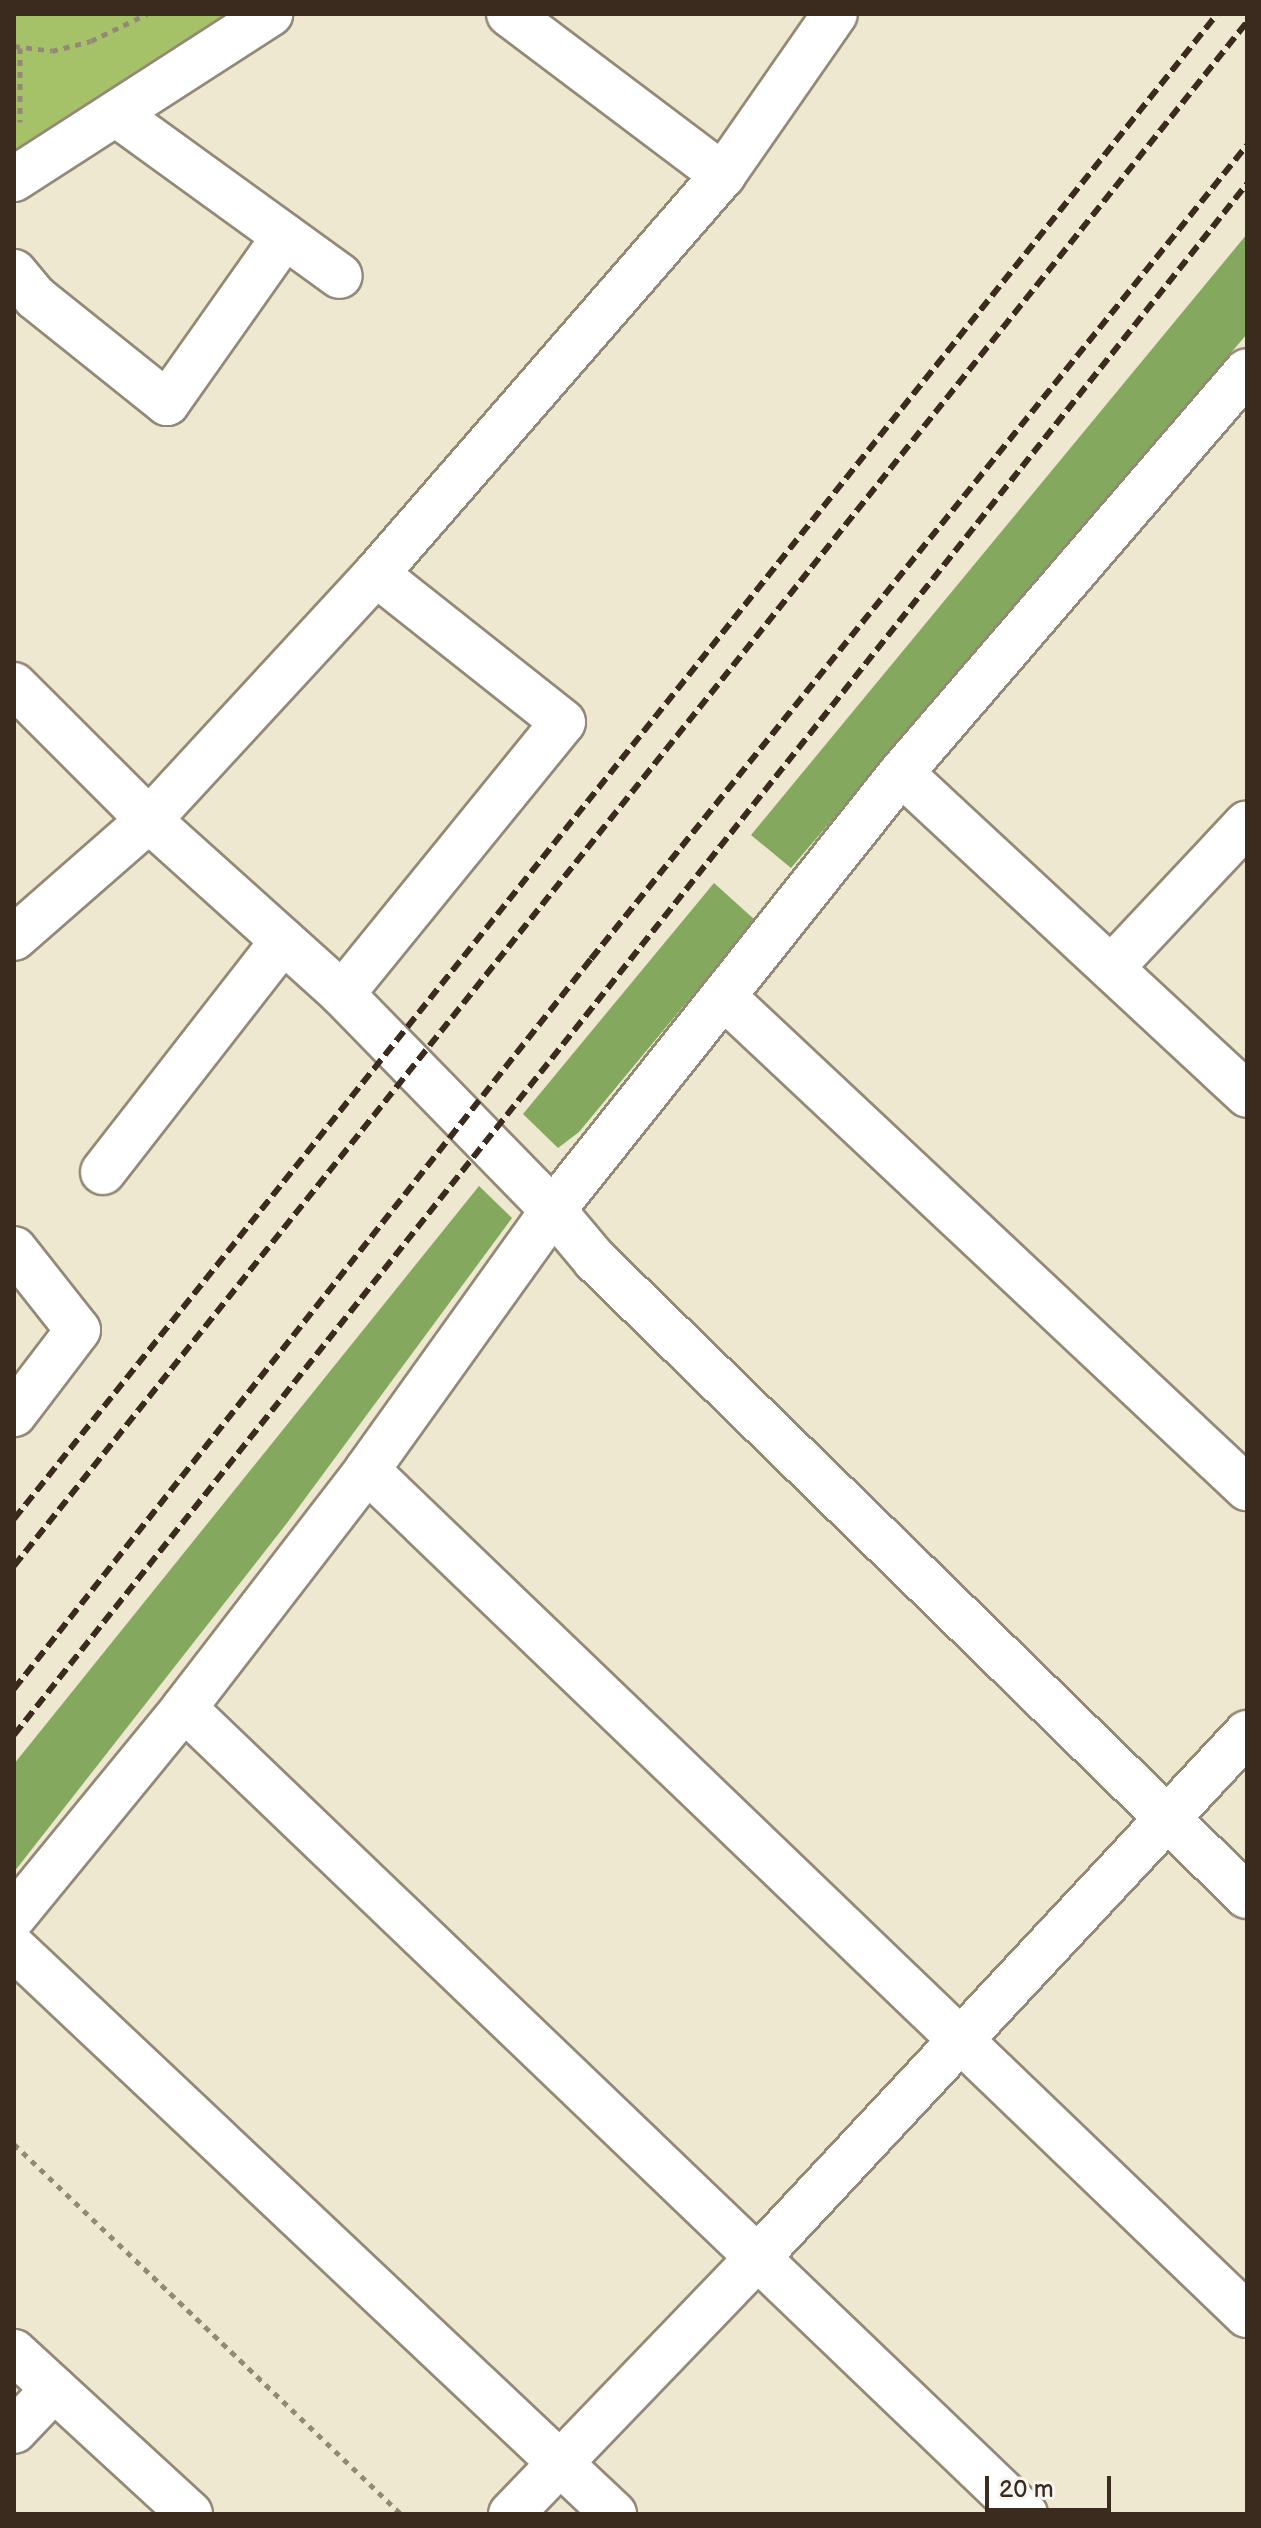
<!DOCTYPE html>
<style>
body{margin:0}
#map{position:relative;width:1261px;height:2528px;overflow:hidden;background:#eee8d0;font-family:"Balsamiq Sans",sans-serif}
div>[style]{position:absolute}
[style*='--x']{left:calc(var(--x)*1px);top:calc(var(--y)*1px);width:calc(var(--w)*1px);rotate:calc(var(--a)*1deg)}
.green>*{inset:0;background:#a5c269}
.forest>*{inset:0;background:#84a85d}
.path>*{height:5px;margin-top:-2.5px;transform-origin:0;background:repeating-linear-gradient(90deg,#948977 0 6px,transparent 0 12px)}
.roads{filter:drop-shadow(2px 0 #948977) drop-shadow(-2px 0 #948977) drop-shadow(0 2px #948977) drop-shadow(0 -2px #948977)}
.minor>*{height:44px;margin:-22px;padding:0 22px;transform-origin:22px;border-radius:22px;background:#fff}
.rail>*{height:6px;margin-top:-3px;transform-origin:0;background:repeating-linear-gradient(90deg,#3b2a1e 0 12px,transparent 0 18px)}
span{translate:-50% -50%;white-space:nowrap;text-align:center;line-height:1.15;-webkit-text-stroke:8px #f6f6f2;paint-order:stroke}
.frame{position:absolute;inset:0;border:16px solid #3b2a1e;pointer-events:none}
.scale{position:absolute;left:985px;top:2476px;width:126px;height:36px;box-sizing:border-box;border:4px solid #3b2a1e;border-top:0;padding-left:10px;font-size:24px;line-height:28px;white-space:nowrap;color:#3b2a1e;-webkit-text-stroke:6px #f6f6f2;paint-order:stroke}
</style>
<div id="map">
<div class="green">
<i style="clip-path:polygon(14px 14px,241px 14px,14px 162px)"></i>
</div>
<div class="forest">
<i style="clip-path:polygon(1247px 234px,1247px 334px,791px 868px,751px 835px)"></i>
<i style="clip-path:polygon(714px 883px,755px 920px,579px 1132px,558px 1148px,523px 1114px)"></i>
<i style="clip-path:polygon(479px 1186px,512px 1218px,287px 1523px,14px 1872px,14px 1764px)"></i>
</div>
<div class="path">
<i style="--x:14;--y:46;--w:38;--a:7"></i>
<i style="--x:52;--y:51;--w:40;--a:-14.4"></i>
<i style="--x:91;--y:41;--w:62;--a:-25.7"></i>
<i style="--x:20;--y:48;--w:74;--a:90"></i>
<i style="--x:14;--y:2144;--w:535;--a:43.71"></i>
</div>
<div class="roads">
<div class="minor">
<i style="--x:509;--y:14;--w:268;--a:37"></i>
<i style="--x:116;--y:114;--w:276;--a:35.9"></i>
<i style="--x:14;--y:179;--w:305;--a:-32.8"></i>
<i style="--x:14;--y:272;--w:34;--a:50"></i>
<i style="--x:36;--y:298;--w:168;--a:38.7"></i>
<i style="--x:167;--y:403;--w:204;--a:-54.8"></i>
<i style="--x:14;--y:685;--w:191;--a:45"></i>
<i style="--x:149;--y:820;--w:260;--a:42"></i>
<i style="--x:342;--y:994;--w:302;--a:45.7"></i>
<i style="--x:553;--y:1210;--w:65;--a:50"></i>
<i style="--x:595;--y:1260;--w:911;--a:44.29"></i>
<i style="--x:901;--y:773;--w:473;--a:42.9"></i>
<i style="--x:14;--y:938;--w:179;--a:-41.2"></i>
<i style="--x:149;--y:820;--w:335;--a:-47.3"></i>
<i style="--x:376;--y:574;--w:529;--a:-48.99"></i>
<i style="--x:723;--y:175;--w:196;--a:-55.2"></i>
<i style="--x:1112;--y:967;--w:197;--a:-46.8"></i>
<i style="--x:342;--y:994;--w:350;--a:-50.9"></i>
<i style="--x:563;--y:722;--w:238;--a:-141.6"></i>
<i style="--x:726;--y:999;--w:715;--a:43.19"></i>
<i style="--x:103;--y:1172;--w:293;--a:-52.1"></i>
<i style="--x:14;--y:1249;--w:103;--a:51.7"></i>
<i style="--x:78;--y:1330;--w:106;--a:127.3"></i>
<i style="--x:367;--y:1470;--w:1220;--a:43.84"></i>
<i style="--x:184;--y:1708;--w:1165;--a:43.78"></i>
<i style="--x:14;--y:1916;--w:269;--a:-50.7"></i>
<i style="--x:184;--y:1708;--w:300;--a:-52.4"></i>
<i style="--x:367;--y:1470;--w:320;--a:-54.4"></i>
<i style="--x:553;--y:1210;--w:559;--a:-51.47"></i>
<i style="--x:901;--y:773;--w:530;--a:-49.28"></i>
<i style="--x:14;--y:1948;--w:825;--a:43.33"></i>
<i style="--x:14;--y:2352;--w:239;--a:42.6"></i>
<i style="--x:14;--y:2431;--w:58;--a:-46.4"></i>
<i style="--x:511;--y:2514;--w:359;--a:-46.1"></i>
<i style="--x:760;--y:2255;--w:714;--a:-46.99"></i>
</div>
</div>
<div class="rail">
<i style="--x:14;--y:1519;--w:1927;--a:-51.36"></i>
<i style="--x:14;--y:1566;--w:1976;--a:-51.39"></i>
<i style="--x:14;--y:1689;--w:930;--a:-51.68"></i>
<i style="--x:591;--y:959;--w:1045;--a:-51.13"></i>
<i style="--x:14;--y:1735;--w:1981;--a:-51.52"></i>
</div>
<div class="frame"></div>
<div class="scale">20 m</div>
</div>
